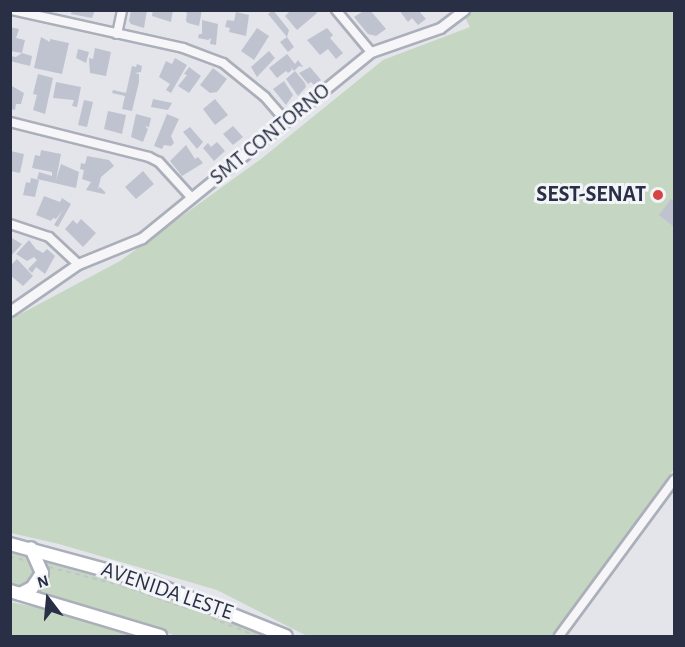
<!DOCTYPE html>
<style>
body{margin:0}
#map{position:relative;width:685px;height:647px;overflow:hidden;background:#e3e5eb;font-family:"Alegreya Sans",sans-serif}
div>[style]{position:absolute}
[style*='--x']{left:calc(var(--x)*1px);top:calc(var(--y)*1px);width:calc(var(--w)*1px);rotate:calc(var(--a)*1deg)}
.green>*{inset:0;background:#c5d6c3}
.building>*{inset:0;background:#bfc3cf}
.path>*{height:1.5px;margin-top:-0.75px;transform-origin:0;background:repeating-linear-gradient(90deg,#c1c3ca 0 4.5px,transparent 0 9px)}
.roads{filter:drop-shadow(2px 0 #abafb9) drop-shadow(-2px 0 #abafb9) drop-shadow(0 2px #abafb9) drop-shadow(0 -2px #abafb9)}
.minor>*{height:8px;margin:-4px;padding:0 4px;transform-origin:4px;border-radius:4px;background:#f6f6f9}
.tertiary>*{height:9px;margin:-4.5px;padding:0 4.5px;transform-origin:4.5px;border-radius:4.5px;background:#f6f6f9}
.primary>*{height:12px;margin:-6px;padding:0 6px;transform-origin:6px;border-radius:6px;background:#fff}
.dots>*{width:16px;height:16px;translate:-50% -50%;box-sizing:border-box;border:3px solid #f3f4f8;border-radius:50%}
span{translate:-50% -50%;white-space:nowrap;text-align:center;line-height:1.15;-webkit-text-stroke:6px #f3f4f8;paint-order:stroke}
.street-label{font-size:22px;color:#293045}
.poi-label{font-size:22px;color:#293045;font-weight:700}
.right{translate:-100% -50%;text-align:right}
.frame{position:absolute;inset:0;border:12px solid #293045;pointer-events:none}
.north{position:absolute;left:18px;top:569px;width:60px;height:60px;-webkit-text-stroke:4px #f3f4f8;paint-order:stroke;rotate:344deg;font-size:16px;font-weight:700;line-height:24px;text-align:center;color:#293045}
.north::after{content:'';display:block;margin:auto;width:21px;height:27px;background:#293045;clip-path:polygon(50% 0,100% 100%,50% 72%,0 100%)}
</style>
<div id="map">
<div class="green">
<i style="clip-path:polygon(471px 11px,674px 11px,674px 469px,552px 636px,307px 636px,217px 590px,59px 544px,11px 533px,11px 319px,120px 261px,261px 159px,383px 60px,470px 27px,464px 16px)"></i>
<i style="clip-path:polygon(10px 546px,147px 586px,269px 636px,176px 636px,147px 625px,11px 587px)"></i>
<i style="clip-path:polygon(10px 602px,107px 621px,135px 636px,11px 636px)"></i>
</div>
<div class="building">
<i style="clip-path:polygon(72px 10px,88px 12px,95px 10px,92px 18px,71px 14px)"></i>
<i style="clip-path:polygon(131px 10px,147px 10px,144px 28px,131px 24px,129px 21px)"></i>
<i style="clip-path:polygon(153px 10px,173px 10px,171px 22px,152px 16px)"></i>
<i style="clip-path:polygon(182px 10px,202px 10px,199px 26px,188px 23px,186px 21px,187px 13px)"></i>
<i style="clip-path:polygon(273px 10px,289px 30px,287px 37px,268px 14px)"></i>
<i style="clip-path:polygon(291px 10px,315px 10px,317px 13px,297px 30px,285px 16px)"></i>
<i style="clip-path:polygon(365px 10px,370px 10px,386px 29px,376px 36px,368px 34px,354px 17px)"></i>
<i style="clip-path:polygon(399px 10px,418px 10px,426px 19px,418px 25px,412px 18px,408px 22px)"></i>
<i style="clip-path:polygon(236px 12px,249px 15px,246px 36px,229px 32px,230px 28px,225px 27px,227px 20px,234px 21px)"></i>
<i style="clip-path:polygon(202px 20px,218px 24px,216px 45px,210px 44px,211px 38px,208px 40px,198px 38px,199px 34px,202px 34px)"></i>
<i style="clip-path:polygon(10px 27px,19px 29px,16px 38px,25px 40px,22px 53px,32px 56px,30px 66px,10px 61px,10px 56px,16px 57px,22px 53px,10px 51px)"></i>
<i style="clip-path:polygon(257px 28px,269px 36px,254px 60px,241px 51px)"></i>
<i style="clip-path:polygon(327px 28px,333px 35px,330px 38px,343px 53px,336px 59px,328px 49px,320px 55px,307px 40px)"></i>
<i style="clip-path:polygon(41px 37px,50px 42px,50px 39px,69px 43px,62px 74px,34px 68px)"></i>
<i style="clip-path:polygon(287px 37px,294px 47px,288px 52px,280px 42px)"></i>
<i style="clip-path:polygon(95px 48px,111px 52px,106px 76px,90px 73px,89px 58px,93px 59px)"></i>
<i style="clip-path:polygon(78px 49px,89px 52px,86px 63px,76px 58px)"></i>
<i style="clip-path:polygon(269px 51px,275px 58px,257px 77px,251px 67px)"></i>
<i style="clip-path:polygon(287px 54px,295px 64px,298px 60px,303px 67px,299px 66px,294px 71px,291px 67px,292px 70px,288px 73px,286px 71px,277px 78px,269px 68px)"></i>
<i style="clip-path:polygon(175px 58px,187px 65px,171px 93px,166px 90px,170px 84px,159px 77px,166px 61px,172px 64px)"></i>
<i style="clip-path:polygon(137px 64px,142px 66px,141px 72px,135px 73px,139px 74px,139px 82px,132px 111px,122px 109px,125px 96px,112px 93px,113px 90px,126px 93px,132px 66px,136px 67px)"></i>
<i style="clip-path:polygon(189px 67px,201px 76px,189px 93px,178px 86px,187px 75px,184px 74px)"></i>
<i style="clip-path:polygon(310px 67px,321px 80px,314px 85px,311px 82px,308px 84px,299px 73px)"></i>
<i style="clip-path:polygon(213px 68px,227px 79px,217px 92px,210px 93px,200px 85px)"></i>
<i style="clip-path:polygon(295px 71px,305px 83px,306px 87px,298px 96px,286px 79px)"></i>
<i style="clip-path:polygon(38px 74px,53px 78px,45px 114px,33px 110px,37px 95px,33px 94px)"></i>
<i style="clip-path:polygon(284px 81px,293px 95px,286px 105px,273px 89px)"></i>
<i style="clip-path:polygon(56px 82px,81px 87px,77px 107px,72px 106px,74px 100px,53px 98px)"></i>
<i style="clip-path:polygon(10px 85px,24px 93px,21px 104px,16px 104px,15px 110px,10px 109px)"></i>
<i style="clip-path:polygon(153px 99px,172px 103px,168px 110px,151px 107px)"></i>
<i style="clip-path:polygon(215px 99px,228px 115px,215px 125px,203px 109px)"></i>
<i style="clip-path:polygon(84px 100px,93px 102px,87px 127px,78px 125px)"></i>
<i style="clip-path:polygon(108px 111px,126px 115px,122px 134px,104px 129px)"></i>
<i style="clip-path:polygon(136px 114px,151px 118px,149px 127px,145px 126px,148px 129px,143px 142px,131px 137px)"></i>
<i style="clip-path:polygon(167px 114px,179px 119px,171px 136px,174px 143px,171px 146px,164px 145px,162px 149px,154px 146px)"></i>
<i style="clip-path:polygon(233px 126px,243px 137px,233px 145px,223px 134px)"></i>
<i style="clip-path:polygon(190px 127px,203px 142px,197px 149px,183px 132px)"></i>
<i style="clip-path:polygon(217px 142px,225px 151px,214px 161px,203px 148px,208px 143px,211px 147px)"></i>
<i style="clip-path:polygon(186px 145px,195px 159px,198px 157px,203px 163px,182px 176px,170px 161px)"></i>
<i style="clip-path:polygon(41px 150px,61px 154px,56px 180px,61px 164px,79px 172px,76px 188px,37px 179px,39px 172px,52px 176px,52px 172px,32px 168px,35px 155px,40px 156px)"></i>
<i style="clip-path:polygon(10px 151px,24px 154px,20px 173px,10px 171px)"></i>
<i style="clip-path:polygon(87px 156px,109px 160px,114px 166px,101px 177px,98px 189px,100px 187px,106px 193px,104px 194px,86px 190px,91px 182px,82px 179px,84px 170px,80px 169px,81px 163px,85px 164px)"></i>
<i style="clip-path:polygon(143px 171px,154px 184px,136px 199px,125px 187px)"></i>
<i style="clip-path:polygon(31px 178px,39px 180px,35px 197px,23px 195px,26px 182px,30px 183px)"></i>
<i style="clip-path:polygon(44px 196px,60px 202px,62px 198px,71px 204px,58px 227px,54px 225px,63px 210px,56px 219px,53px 218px,51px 221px,36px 215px)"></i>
<i style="clip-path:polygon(671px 199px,674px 202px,674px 227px,659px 215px)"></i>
<i style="clip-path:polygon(81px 219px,96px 233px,83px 247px,65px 229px,73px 220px,77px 224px)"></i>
<i style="clip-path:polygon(10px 237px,22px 244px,10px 257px)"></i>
<i style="clip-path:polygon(29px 240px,36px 249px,43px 253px,47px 249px,55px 256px,45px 274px,36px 267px,32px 273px,28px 269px,37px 260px,34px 257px,27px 261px,16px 254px)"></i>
<i style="clip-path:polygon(17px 259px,33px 276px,23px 286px,10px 275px,10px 262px,12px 264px)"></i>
</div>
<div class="path">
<i style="--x:10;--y:557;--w:14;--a:12"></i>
<i style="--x:49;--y:567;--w:76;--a:14.4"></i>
<i style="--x:123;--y:586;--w:72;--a:19.4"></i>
<i style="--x:212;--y:618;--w:48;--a:22.2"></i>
</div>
<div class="roads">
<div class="minor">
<i style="--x:12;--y:10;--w:175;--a:12.5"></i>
<i style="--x:183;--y:48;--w:43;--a:20.6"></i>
<i style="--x:223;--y:63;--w:54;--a:39"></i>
<i style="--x:265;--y:97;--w:30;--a:49"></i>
<i style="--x:336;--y:10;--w:55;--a:50.2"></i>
<i style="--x:117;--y:34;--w:25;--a:-78"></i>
<i style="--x:10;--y:122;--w:143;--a:14.1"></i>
<i style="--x:149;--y:157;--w:11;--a:27"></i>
<i style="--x:159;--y:162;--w:47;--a:47.6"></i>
<i style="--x:10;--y:224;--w:41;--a:18.4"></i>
<i style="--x:49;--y:237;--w:40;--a:43"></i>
<i style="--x:559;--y:636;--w:194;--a:-53.6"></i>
</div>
<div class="tertiary">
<i style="--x:10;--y:311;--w:83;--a:-34.7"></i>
<i style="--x:78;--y:264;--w:69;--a:-22.1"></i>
<i style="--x:142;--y:238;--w:295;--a:-39.1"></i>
<i style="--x:371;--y:52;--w:73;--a:-19.2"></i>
<i style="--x:440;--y:28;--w:30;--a:-37"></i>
</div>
<div class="primary">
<i style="--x:10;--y:544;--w:145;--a:15.2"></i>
<i style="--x:150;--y:582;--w:146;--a:21.7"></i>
<i style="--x:10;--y:591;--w:157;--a:16.7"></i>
<i style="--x:20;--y:594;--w:13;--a:-27"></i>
<i style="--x:32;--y:588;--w:18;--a:-56"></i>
<i style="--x:42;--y:573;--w:27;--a:-114"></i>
</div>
</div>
<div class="dots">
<i style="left:658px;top:195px;background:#d54345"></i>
</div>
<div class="street-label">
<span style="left:270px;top:134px;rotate:-39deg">SMT CONTORNO</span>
<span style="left:167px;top:591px;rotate:19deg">AVENIDA LESTE</span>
</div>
<div class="poi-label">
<span class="right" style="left:646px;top:195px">SEST-SENAT</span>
</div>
<div class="frame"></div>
<div class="north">N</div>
</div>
